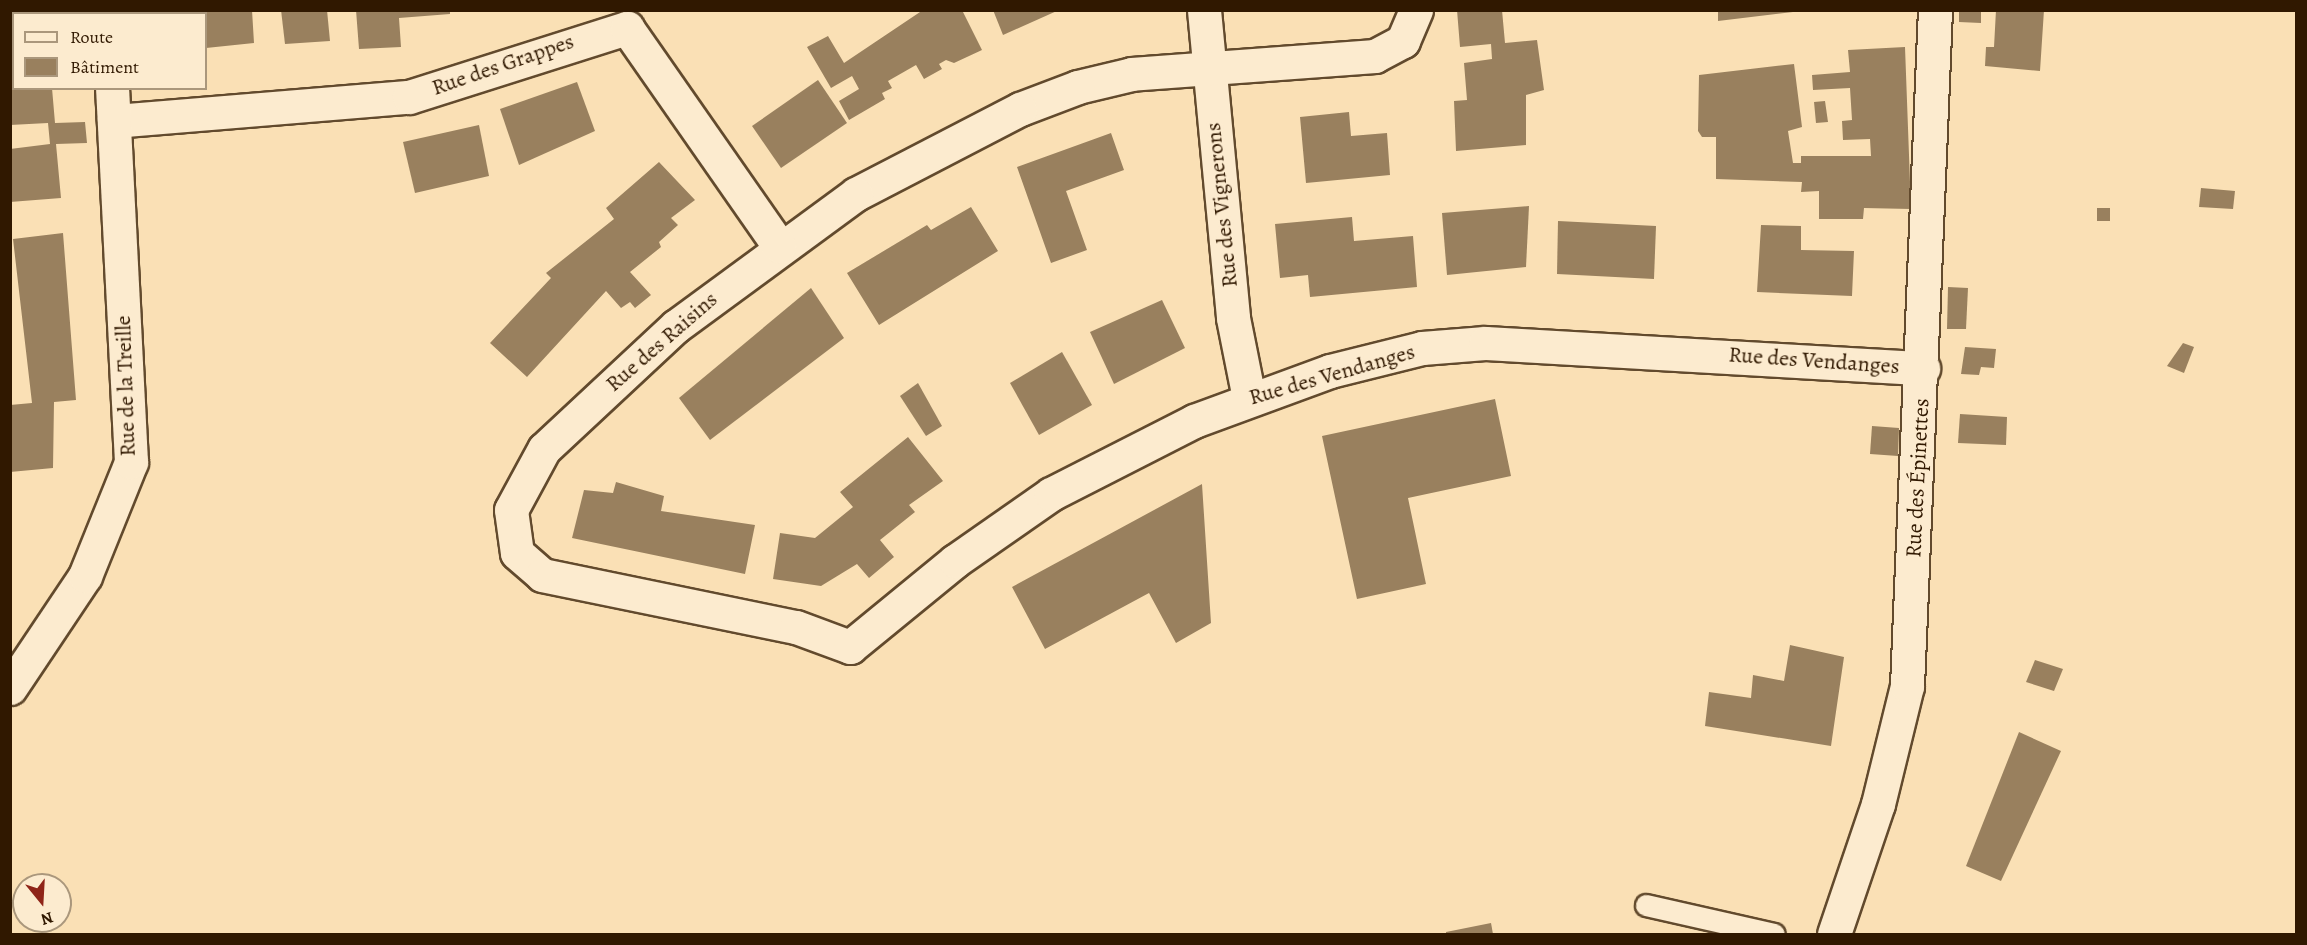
<!DOCTYPE html>
<meta charset="utf-8">
<style>
body{margin:0}
#map{position:relative;width:2307px;height:945px;overflow:hidden;background:#fae0b5;font-family:Alegreya,serif}
div>[style]{position:absolute}
[style*='--x']{left:calc(var(--x)*1px);top:calc(var(--y)*1px);width:calc(var(--w)*1px);rotate:calc(var(--a)*1deg)}
.building>*{inset:0;background:#99805e}
.roads{filter:drop-shadow(2px 0 #624a2d) drop-shadow(-2px 0 #624a2d) drop-shadow(0 2px #624a2d) drop-shadow(0 -2px #624a2d)}
.service>*{height:21px;margin:-10.5px;padding:0 10.5px;transform-origin:10.5px;border-radius:10.5px;background:#fcebcf}
.minor>*{height:33px;margin:-16.5px;padding:0 16.5px;transform-origin:16.5px;border-radius:16.5px;background:#fcebcf}
.tertiary>*{height:33px;margin:-16.5px;padding:0 16.5px;transform-origin:16.5px;border-radius:16.5px;background:#fcebcf}
span{translate:-50% -50%;white-space:nowrap;text-align:center;line-height:1.15;-webkit-text-stroke:5px #fcebcf;paint-order:stroke}
.street-label{font-size:22px;color:#301800}
.frame{position:absolute;inset:0;border:12px solid #301800;pointer-events:none}
.legend{position:absolute;left:12px;top:12px;width:195px;height:78px;box-sizing:border-box;background:#fcebcf;border:2px solid #aa977c;margin:0;padding:8px 10px;list-style:none;font-size:18px;color:#301800}
.legend li{display:flex;align-items:center;gap:12px;height:30px}
.legend b{width:30px;border:2px solid #aa977c}
.north{position:absolute;left:12px;top:873px;width:60px;height:60px;box-sizing:border-box;background:#fcebcf;border:2px solid #aa977c;border-radius:50%;rotate:162deg;font-size:16px;font-weight:700;line-height:24px;text-align:center;color:#301800}
.north::after{content:'';display:block;margin:auto;width:21px;height:27px;background:#8f2418;clip-path:polygon(50% 0,100% 100%,50% 72%,0 100%)}
</style>
<div id="map">
<div class="building">
<i style="clip-path:polygon(10px 10px,48px 14px,14px 14px,14px 88px,52px 88px,55px 123px,85px 122px,87px 143px,56px 144px,61px 198px,10px 202px,10px 149px,50px 144px,48px 123px,10px 125px)"></i>
<i style="clip-path:polygon(170px 10px,252px 10px,254px 43px,206px 48px,206px 14px)"></i>
<i style="clip-path:polygon(281px 10px,327px 10px,330px 41px,285px 44px)"></i>
<i style="clip-path:polygon(356px 10px,450px 10px,450px 14px,399px 18px,401px 47px,359px 49px)"></i>
<i style="clip-path:polygon(923px 10px,962px 10px,982px 50px,954px 63px,946px 60px,939px 64px,942px 69px,924px 79px,916px 65px,888px 81px,892px 88px,882px 93px,885px 99px,849px 120px,839px 101px,859px 89px,852px 76px,831px 88px,807px 47px,828px 36px,844px 63px)"></i>
<i style="clip-path:polygon(993px 10px,1059px 10px,1003px 35px)"></i>
<i style="clip-path:polygon(1457px 10px,1502px 10px,1505px 43px,1537px 40px,1544px 90px,1526px 95px,1526px 145px,1456px 151px,1454px 101px,1467px 100px,1464px 63px,1492px 59px,1491px 44px,1460px 47px)"></i>
<i style="clip-path:polygon(1718px 10px,1793px 10px,1793px 12px,1718px 21px)"></i>
<i style="clip-path:polygon(1959px 10px,1981px 10px,1981px 23px,1959px 22px)"></i>
<i style="clip-path:polygon(1996px 10px,2044px 10px,2040px 71px,1985px 66px,1986px 47px,1994px 47px)"></i>
<i style="clip-path:polygon(1905px 47px,1911px 209px,1864px 208px,1863px 219px,1819px 219px,1819px 191px,1801px 192px,1802px 182px,1716px 179px,1716px 137px,1702px 137px,1698px 131px,1699px 75px,1794px 64px,1802px 127px,1788px 131px,1793px 163px,1801px 163px,1801px 156px,1871px 156px,1870px 139px,1843px 140px,1842px 121px,1852px 120px,1850px 88px,1813px 90px,1812px 75px,1850px 72px,1848px 50px)"></i>
<i style="clip-path:polygon(818px 80px,847px 123px,781px 168px,752px 126px)"></i>
<i style="clip-path:polygon(577px 82px,595px 131px,519px 165px,500px 109px)"></i>
<i style="clip-path:polygon(1825px 101px,1828px 122px,1816px 123px,1814px 102px)"></i>
<i style="clip-path:polygon(1349px 112px,1351px 136px,1387px 133px,1390px 175px,1306px 183px,1300px 117px)"></i>
<i style="clip-path:polygon(479px 125px,489px 176px,415px 193px,403px 142px)"></i>
<i style="clip-path:polygon(1111px 133px,1124px 170px,1066px 191px,1087px 250px,1051px 263px,1017px 167px)"></i>
<i style="clip-path:polygon(659px 162px,695px 200px,671px 218px,678px 225px,659px 242px,661px 247px,630px 272px,651px 295px,635px 308px,630px 302px,621px 308px,606px 291px,527px 377px,490px 343px,551px 278px,546px 273px,614px 219px,606px 208px)"></i>
<i style="clip-path:polygon(2201px 188px,2235px 191px,2233px 209px,2199px 207px)"></i>
<i style="clip-path:polygon(1529px 206px,1526px 267px,1447px 275px,1442px 213px)"></i>
<i style="clip-path:polygon(971px 207px,998px 251px,879px 325px,847px 273px,927px 225px,931px 230px)"></i>
<i style="clip-path:polygon(2097px 208px,2110px 208px,2110px 221px,2097px 221px)"></i>
<i style="clip-path:polygon(1352px 217px,1354px 241px,1413px 236px,1417px 287px,1310px 297px,1308px 275px,1280px 278px,1275px 224px)"></i>
<i style="clip-path:polygon(1558px 221px,1656px 226px,1654px 279px,1557px 274px)"></i>
<i style="clip-path:polygon(1761px 225px,1801px 226px,1801px 250px,1854px 251px,1852px 296px,1757px 292px)"></i>
<i style="clip-path:polygon(63px 233px,76px 400px,54px 402px,53px 468px,10px 472px,10px 405px,32px 403px,13px 239px)"></i>
<i style="clip-path:polygon(1948px 287px,1968px 288px,1966px 329px,1947px 329px)"></i>
<i style="clip-path:polygon(811px 288px,844px 338px,710px 440px,679px 398px)"></i>
<i style="clip-path:polygon(1162px 300px,1185px 348px,1114px 384px,1090px 332px)"></i>
<i style="clip-path:polygon(2183px 343px,2194px 347px,2184px 373px,2167px 366px)"></i>
<i style="clip-path:polygon(1965px 347px,1996px 349px,1994px 368px,1981px 367px,1979px 375px,1961px 374px)"></i>
<i style="clip-path:polygon(1062px 352px,1092px 405px,1039px 435px,1010px 383px)"></i>
<i style="clip-path:polygon(918px 383px,942px 426px,926px 436px,900px 396px)"></i>
<i style="clip-path:polygon(1495px 399px,1511px 476px,1408px 498px,1426px 584px,1357px 599px,1322px 436px)"></i>
<i style="clip-path:polygon(1960px 414px,2007px 417px,2006px 445px,1958px 443px)"></i>
<i style="clip-path:polygon(1872px 426px,1899px 428px,1898px 456px,1870px 454px)"></i>
<i style="clip-path:polygon(908px 437px,943px 481px,909px 505px,915px 512px,880px 540px,894px 557px,869px 578px,857px 564px,821px 586px,773px 579px,780px 533px,815px 538px,853px 507px,840px 492px)"></i>
<i style="clip-path:polygon(616px 482px,664px 496px,661px 511px,755px 525px,745px 574px,572px 538px,584px 490px,613px 493px)"></i>
<i style="clip-path:polygon(1202px 484px,1211px 623px,1176px 643px,1149px 593px,1045px 649px,1012px 587px)"></i>
<i style="clip-path:polygon(1790px 645px,1844px 657px,1831px 746px,1705px 726px,1709px 692px,1751px 698px,1753px 675px,1784px 681px)"></i>
<i style="clip-path:polygon(2035px 660px,2063px 669px,2054px 691px,2026px 682px)"></i>
<i style="clip-path:polygon(2019px 732px,2061px 751px,2001px 881px,1966px 866px)"></i>
<i style="clip-path:polygon(1491px 923px,1493px 934px,1446px 934px,1446px 932px)"></i>
</div>
<div class="roads">
<div class="service">
<i style="--x:1646;--y:905;--w:131;--a:12.8"></i>
</div>
<div class="minor">
<i style="--x:107;--y:10;--w:4;--a:90"></i>
<i style="--x:1204;--y:10;--w:309;--a:84.6"></i>
<i style="--x:1233;--y:318;--w:82;--a:78.7"></i>
<i style="--x:1416;--y:10;--w:34;--a:113"></i>
<i style="--x:1403;--y:41;--w:32;--a:152"></i>
<i style="--x:1375;--y:56;--w:244;--a:175.8"></i>
<i style="--x:1132;--y:74;--w:56;--a:166.5"></i>
<i style="--x:1078;--y:87;--w:62;--a:159.2"></i>
<i style="--x:1020;--y:109;--w:185;--a:152.6"></i>
<i style="--x:856;--y:194;--w:223;--a:143.7"></i>
<i style="--x:676;--y:326;--w:180;--a:137"></i>
<i style="--x:544;--y:449;--w:69;--a:118.4"></i>
<i style="--x:511;--y:510;--w:43;--a:82.1"></i>
<i style="--x:517;--y:553;--w:33;--a:41"></i>
<i style="--x:542;--y:575;--w:259;--a:11.6"></i>
<i style="--x:796;--y:627;--w:58;--a:20.3"></i>
<i style="--x:850;--y:647;--w:136;--a:-39.3"></i>
<i style="--x:955;--y:561;--w:117;--a:-34.9"></i>
<i style="--x:1051;--y:494;--w:161;--a:-27"></i>
<i style="--x:1194;--y:421;--w:145;--a:-20.2"></i>
<i style="--x:1330;--y:371;--w:95;--a:-14"></i>
<i style="--x:1422;--y:348;--w:63;--a:-4.5"></i>
<i style="--x:1485;--y:343;--w:439;--a:3.3"></i>
<i style="--x:114;--y:121;--w:296;--a:-4.7"></i>
<i style="--x:409;--y:97;--w:229;--a:-17.6"></i>
<i style="--x:627;--y:28;--w:266;--a:55.1"></i>
<i style="--x:10;--y:688;--w:135;--a:-56.2"></i>
<i style="--x:85;--y:576;--w:123;--a:-68"></i>
<i style="--x:131;--y:462;--w:374;--a:-92.9"></i>
</div>
<div class="tertiary">
<i style="--x:1834;--y:934;--w:137;--a:-71.3"></i>
<i style="--x:1878;--y:804;--w:122;--a:-76.2"></i>
<i style="--x:1907;--y:686;--w:677;--a:-87.63"></i>
</div>
</div>
<div class="street-label">
<span style="left:503px;top:65px;rotate:-19deg">Rue des Grappes</span>
<span style="left:1222px;top:205px;rotate:-96deg">Rue des Vignerons</span>
<span style="left:662px;top:342px;rotate:-41deg">Rue des Raisins</span>
<span style="left:1814px;top:361px;rotate:4deg">Rue des Vendanges</span>
<span style="left:1332px;top:375px;rotate:-16deg">Rue des Vendanges</span>
<span style="left:126px;top:386px;rotate:-92deg">Rue de la Treille</span>
<span style="left:1918px;top:478px;rotate:-87deg">Rue des Épinettes</span>
</div>
<div class="frame"></div>
<ul class="legend">
<li><b style="height:8px;background:#fcebcf"></b>Route</li>
<li><b style="height:16px;background:#99805e"></b>Bâtiment</li>
</ul>
<div class="north">N</div>
</div>
